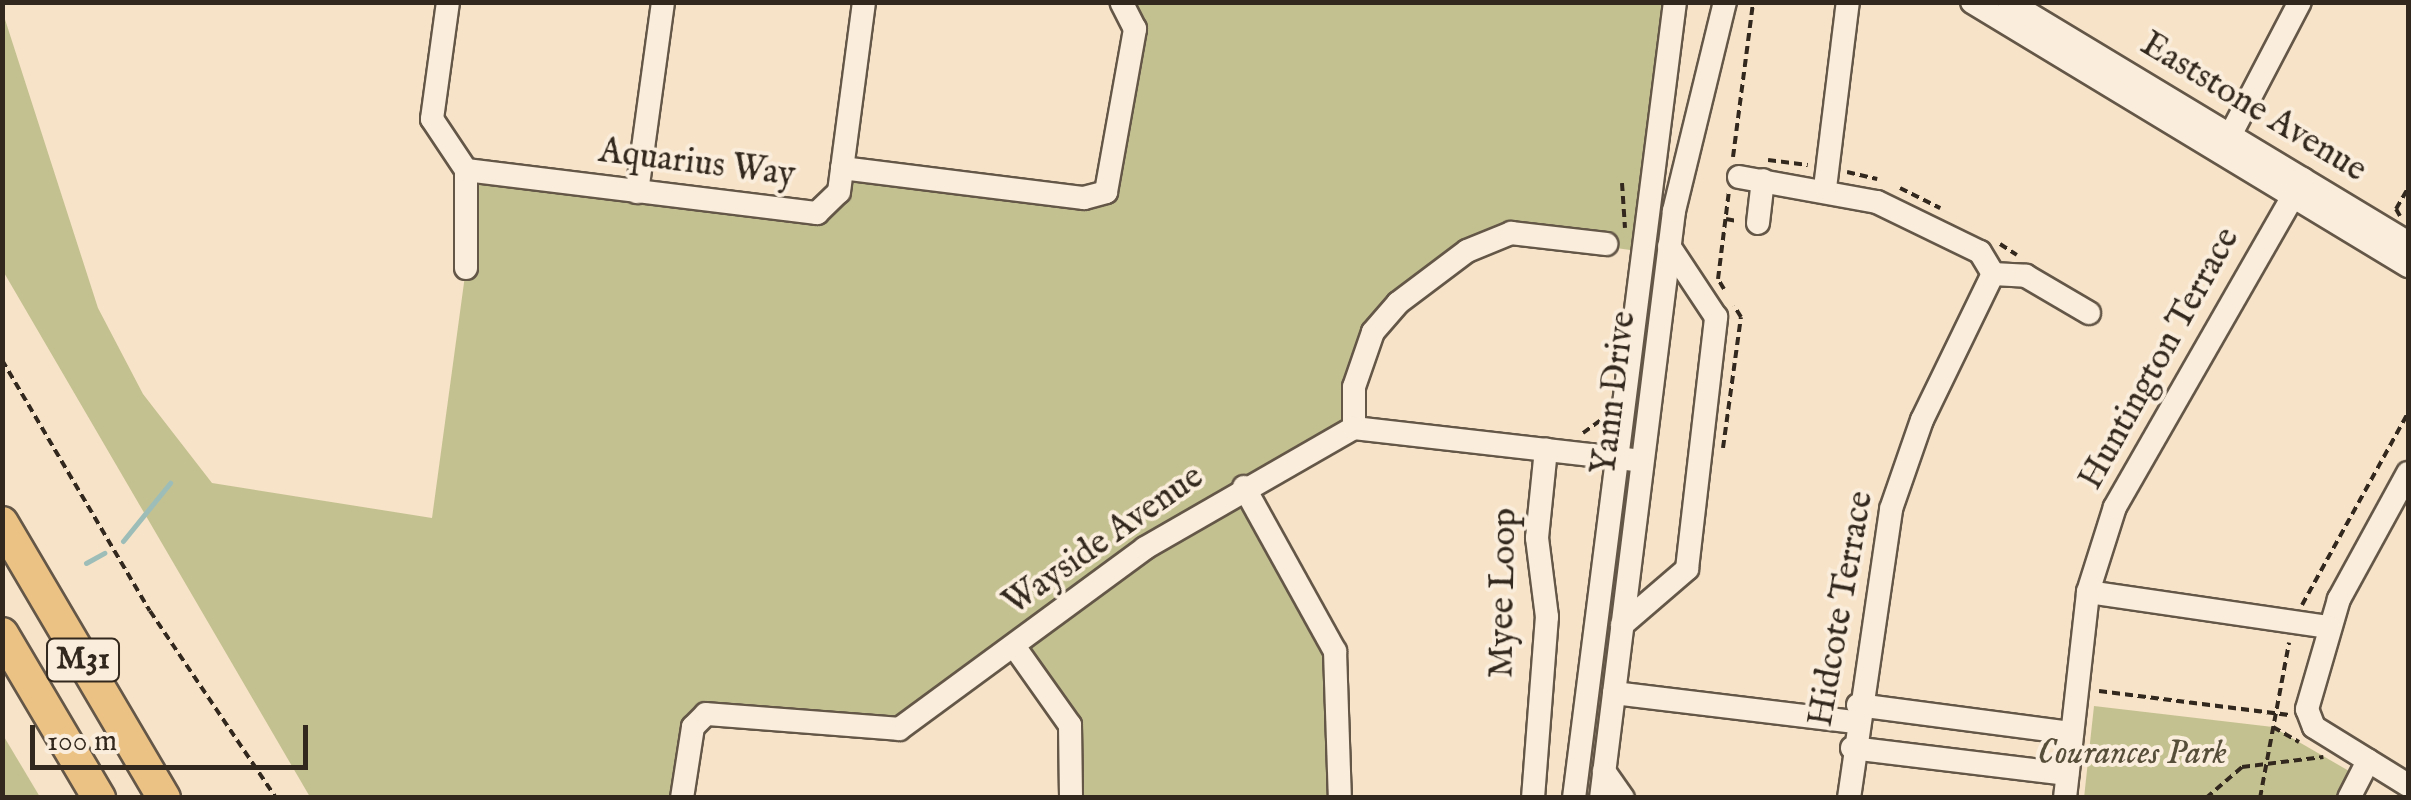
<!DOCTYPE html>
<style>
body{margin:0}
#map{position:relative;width:2411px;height:800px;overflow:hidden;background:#f7e3c8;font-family:"IM FELL English",serif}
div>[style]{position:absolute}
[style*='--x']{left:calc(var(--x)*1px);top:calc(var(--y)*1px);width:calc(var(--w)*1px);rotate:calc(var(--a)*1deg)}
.green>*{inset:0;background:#c4c191}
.stream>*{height:5px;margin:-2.5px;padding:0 2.5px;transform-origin:2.5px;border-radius:2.5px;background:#9dbeb8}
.path>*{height:4px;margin-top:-2px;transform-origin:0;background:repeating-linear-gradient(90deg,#33281d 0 8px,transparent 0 13px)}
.roads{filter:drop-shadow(2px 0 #645748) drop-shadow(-2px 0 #645748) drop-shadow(0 2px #645748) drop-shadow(0 -2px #645748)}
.minor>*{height:22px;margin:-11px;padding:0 11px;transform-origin:11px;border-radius:11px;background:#faeddb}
.highway>*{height:32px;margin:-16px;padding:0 16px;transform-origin:16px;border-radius:16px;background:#ecc284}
span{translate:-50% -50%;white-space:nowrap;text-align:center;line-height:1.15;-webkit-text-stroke:8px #faeddb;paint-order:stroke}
.shield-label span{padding:2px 8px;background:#faeddb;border:2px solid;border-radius:8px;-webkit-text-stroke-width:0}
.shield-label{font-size:32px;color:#33281d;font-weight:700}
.street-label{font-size:35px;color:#33281d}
.park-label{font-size:35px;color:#574e3a;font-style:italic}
.frame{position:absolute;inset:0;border:5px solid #33281d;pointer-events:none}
.scale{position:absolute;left:30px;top:725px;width:278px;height:45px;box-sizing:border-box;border:5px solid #33281d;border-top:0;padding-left:12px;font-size:30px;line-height:35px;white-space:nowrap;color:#33281d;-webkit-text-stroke:8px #faeddb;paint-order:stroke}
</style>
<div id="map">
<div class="green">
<i style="clip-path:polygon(1121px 3px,1675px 3px,1644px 252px,1511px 233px,1385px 317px,1354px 428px,1245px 487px,1323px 623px,1340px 798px,1071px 797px,1076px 758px,1013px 646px,907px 725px,706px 714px,682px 797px,310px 797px,3px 271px,2px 10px,98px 308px,143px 394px,212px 483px,432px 518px,466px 268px,466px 170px,817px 213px,842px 168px,1096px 197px,1135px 29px)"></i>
<i style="clip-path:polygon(2094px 706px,2273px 727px,2349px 771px,2349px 780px,2339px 797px,2084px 798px)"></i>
<i style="clip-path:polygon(3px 735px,40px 797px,3px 797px)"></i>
</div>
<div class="stream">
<i style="--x:123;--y:541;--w:75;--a:-51"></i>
<i style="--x:86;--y:563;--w:21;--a:-29"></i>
</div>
<div class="path">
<i style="--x:1733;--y:157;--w:156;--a:-82.6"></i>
<i style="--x:1768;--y:160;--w:40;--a:7.1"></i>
<i style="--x:1847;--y:172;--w:31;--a:13"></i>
<i style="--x:1622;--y:183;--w:45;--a:86.2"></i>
<i style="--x:1900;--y:188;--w:45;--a:26.6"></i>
<i style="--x:2400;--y:216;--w:8;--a:-120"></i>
<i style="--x:2396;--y:209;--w:24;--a:-60"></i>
<i style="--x:1726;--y:219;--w:11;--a:10"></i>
<i style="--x:2000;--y:244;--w:20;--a:33"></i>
<i style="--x:1724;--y:289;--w:12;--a:-121"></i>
<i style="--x:1718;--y:279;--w:89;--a:-82.9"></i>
<i style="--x:2;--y:360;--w:291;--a:59.5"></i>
<i style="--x:150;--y:611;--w:225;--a:56"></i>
<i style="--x:1583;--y:433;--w:24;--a:-36"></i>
<i style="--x:1723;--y:448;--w:132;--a:-82.2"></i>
<i style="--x:1741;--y:317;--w:13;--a:-122"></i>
<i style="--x:2302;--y:605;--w:219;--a:-61.1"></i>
<i style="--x:2099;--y:691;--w:191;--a:7.2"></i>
<i style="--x:2273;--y:727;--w:30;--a:30"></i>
<i style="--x:2206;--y:798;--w:48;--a:-40.7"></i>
<i style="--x:2242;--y:767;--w:82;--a:-7"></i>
<i style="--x:2260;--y:798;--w:158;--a:-79.4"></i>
</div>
<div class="roads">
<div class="minor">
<i style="--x:448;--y:2;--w:118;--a:97.8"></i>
<i style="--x:432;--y:119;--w:61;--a:56.3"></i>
<i style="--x:466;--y:170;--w:98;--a:90"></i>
<i style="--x:1972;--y:2;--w:510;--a:31.2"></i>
<i style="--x:2009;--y:2;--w:466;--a:31.1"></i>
<i style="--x:2223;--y:149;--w:166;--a:-62.4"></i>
<i style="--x:842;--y:168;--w:244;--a:7.1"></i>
<i style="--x:1084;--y:198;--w:23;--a:-15"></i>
<i style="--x:1106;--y:192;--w:166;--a:-79.9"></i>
<i style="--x:1135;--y:29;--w:30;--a:-117"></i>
<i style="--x:466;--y:170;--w:354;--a:7"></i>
<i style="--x:817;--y:213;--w:30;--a:-44"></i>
<i style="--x:839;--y:192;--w:192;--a:-82.5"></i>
<i style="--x:1739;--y:177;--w:140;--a:10.3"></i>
<i style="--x:1877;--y:202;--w:114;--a:25.9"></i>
<i style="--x:1980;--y:252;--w:26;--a:59"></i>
<i style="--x:1825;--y:188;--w:187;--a:-83"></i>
<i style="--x:637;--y:192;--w:192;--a:-82.2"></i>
<i style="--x:1758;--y:223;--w:43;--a:-83.4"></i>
<i style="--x:1993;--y:274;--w:33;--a:3"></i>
<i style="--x:2026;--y:276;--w:73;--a:30.4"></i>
<i style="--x:1354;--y:428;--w:41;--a:-90"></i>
<i style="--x:1354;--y:387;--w:58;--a:-70.9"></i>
<i style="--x:1373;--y:332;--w:38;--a:-49"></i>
<i style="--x:1398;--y:303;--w:86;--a:-37"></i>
<i style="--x:1467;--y:251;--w:48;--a:-22.2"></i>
<i style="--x:1511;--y:233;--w:96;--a:6.6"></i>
<i style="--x:2408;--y:473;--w:144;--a:118.7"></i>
<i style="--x:2339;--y:599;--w:115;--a:106.2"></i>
<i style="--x:2307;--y:709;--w:19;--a:69"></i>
<i style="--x:2314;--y:727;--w:110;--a:31.7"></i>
<i style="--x:1244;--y:487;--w:188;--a:61"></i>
<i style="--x:1335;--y:651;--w:147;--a:88.1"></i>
<i style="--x:2088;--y:592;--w:243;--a:8.3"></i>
<i style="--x:1622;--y:625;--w:86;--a:-40.7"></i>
<i style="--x:1687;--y:569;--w:254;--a:-83.4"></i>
<i style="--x:1716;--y:317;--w:85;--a:-123.5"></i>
<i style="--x:1014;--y:646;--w:97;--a:54.7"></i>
<i style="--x:1070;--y:725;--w:73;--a:89.2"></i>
<i style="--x:1614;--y:693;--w:243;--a:6.9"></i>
<i style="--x:1858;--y:705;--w:216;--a:7.5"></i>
<i style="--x:1852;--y:748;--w:217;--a:6.9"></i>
<i style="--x:1604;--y:771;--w:33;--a:55"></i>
<i style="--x:682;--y:798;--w:72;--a:-81.2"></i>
<i style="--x:693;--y:727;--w:18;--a:-45"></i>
<i style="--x:706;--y:714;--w:194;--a:4.4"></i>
<i style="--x:899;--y:729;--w:305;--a:-36.3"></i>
<i style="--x:1145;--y:548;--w:241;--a:-29.9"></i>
<i style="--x:1354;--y:428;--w:290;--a:6.5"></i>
<i style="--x:1533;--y:798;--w:182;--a:-85.6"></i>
<i style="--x:1547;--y:617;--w:80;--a:-97.2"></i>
<i style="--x:1537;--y:538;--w:89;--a:-84.2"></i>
<i style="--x:1574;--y:798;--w:802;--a:-82.77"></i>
<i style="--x:1601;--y:798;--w:592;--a:-82.91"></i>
<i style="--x:1674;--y:211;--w:215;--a:-76.3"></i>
<i style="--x:1849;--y:798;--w:292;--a:-81.7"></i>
<i style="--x:1891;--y:509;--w:94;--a:-70.8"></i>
<i style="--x:1922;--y:420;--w:162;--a:-64.1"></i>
<i style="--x:2065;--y:798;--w:207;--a:-83.6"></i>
<i style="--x:2088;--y:592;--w:89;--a:-72.4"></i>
<i style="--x:2115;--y:507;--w:378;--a:-60.2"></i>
<i style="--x:2349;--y:798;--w:42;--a:-62.8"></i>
</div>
<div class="highway">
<i style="--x:2;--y:523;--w:319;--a:59.5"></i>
<i style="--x:2;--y:634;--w:191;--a:59.4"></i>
</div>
</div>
<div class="shield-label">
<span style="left:83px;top:660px">M31</span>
</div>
<div class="street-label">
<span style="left:2253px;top:108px;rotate:31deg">Eaststone Avenue</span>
<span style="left:697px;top:164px;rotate:7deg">Aquarius Way</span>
<span style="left:2160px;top:359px;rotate:-61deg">Huntington Terrace</span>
<span style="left:1615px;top:393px;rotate:-83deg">Yann Drive</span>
<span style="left:1104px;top:541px;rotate:-35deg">Wayside Avenue</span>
<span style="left:1504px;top:593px;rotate:-89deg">Myee Loop</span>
<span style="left:1842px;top:609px;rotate:-80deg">Hidcote Terrace</span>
</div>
<div class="park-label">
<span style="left:2132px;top:754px">Courances Park</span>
</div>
<div class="frame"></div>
<div class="scale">100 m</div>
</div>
